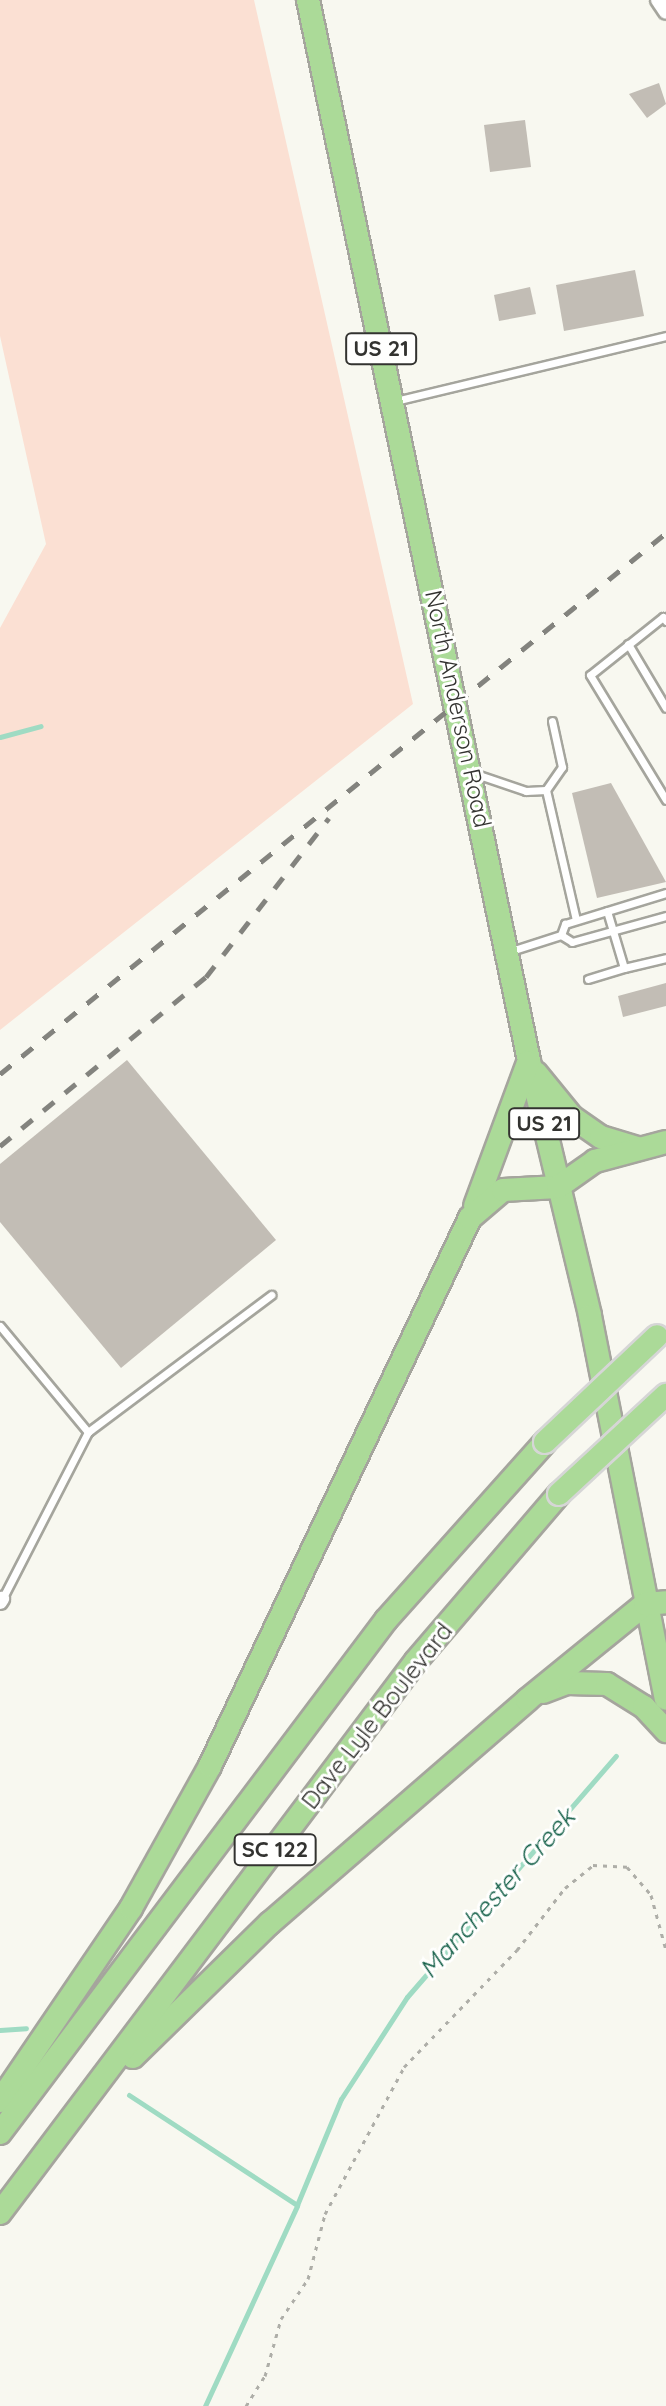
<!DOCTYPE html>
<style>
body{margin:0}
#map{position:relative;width:666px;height:2406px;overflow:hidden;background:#f8f8f0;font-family:Quicksand,sans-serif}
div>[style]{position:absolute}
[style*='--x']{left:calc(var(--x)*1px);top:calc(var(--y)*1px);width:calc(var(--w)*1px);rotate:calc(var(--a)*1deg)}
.green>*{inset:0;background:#fbe0d3}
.stream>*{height:5px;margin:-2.5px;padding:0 2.5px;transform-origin:2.5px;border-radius:2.5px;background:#9fdbc3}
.building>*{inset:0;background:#c2bdb5}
.path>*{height:3px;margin-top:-1.5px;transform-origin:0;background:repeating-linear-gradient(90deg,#aeaea8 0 4px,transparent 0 10px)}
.roads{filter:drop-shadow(2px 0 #a5a59d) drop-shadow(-2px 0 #a5a59d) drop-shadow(0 2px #a5a59d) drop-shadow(0 -2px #a5a59d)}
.lane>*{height:7px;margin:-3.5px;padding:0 3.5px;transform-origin:3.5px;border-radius:3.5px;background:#fff}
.street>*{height:14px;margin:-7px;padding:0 7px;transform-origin:7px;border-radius:7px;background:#fff}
.primary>*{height:22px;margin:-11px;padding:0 11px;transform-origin:11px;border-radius:11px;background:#abda98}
.rail>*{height:5px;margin-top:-2.5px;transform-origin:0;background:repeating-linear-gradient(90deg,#83837e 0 14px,transparent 0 28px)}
.bridges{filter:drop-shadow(2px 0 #d6d6d6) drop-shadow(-2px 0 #d6d6d6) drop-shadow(0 2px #d6d6d6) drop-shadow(0 -2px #d6d6d6)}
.primary-bridge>*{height:22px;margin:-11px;padding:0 11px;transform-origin:11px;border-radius:11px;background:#abda98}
span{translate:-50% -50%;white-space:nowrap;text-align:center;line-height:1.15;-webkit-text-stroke:6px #fffffe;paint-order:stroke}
.shield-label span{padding:2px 6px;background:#fffffe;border:2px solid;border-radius:6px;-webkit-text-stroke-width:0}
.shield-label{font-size:22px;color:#333330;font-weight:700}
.street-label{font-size:24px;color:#333330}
.water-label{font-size:26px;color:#135f48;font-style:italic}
</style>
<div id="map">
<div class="green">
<i style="clip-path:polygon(0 0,254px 0,413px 704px,0 1030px,0 628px,46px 544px,0 336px)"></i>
</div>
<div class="stream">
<i style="--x:0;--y:737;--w:42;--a:-15"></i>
<i style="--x:0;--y:2030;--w:26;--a:-4"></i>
<i style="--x:129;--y:2095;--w:201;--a:33.2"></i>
<i style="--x:297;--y:2205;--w:115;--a:-67.5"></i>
<i style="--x:341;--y:2099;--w:121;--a:-57.1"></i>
<i style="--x:407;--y:1997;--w:319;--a:-49.1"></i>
<i style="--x:205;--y:2406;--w:220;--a:-65.3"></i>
</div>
<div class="building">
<i style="clip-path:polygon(659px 83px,666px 104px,647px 118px,629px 94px)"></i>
<i style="clip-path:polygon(525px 120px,531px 167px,490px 172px,484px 125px)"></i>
<i style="clip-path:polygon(635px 270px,644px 316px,564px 331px,556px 285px)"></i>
<i style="clip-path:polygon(530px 287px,536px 314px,499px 321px,494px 295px)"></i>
<i style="clip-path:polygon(611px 783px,666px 882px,597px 898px,572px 793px)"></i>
<i style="clip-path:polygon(666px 983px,666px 1006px,623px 1017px,618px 996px)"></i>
<i style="clip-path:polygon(127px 1060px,276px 1240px,121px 1368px,0 1222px,0 1164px)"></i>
</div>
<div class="path">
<i style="--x:246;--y:2406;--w:36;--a:-58"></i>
<i style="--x:265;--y:2376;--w:59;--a:-74.3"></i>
<i style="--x:281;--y:2319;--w:48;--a:-56"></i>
<i style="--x:308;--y:2279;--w:67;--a:-75.3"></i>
<i style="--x:325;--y:2214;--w:167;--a:-61.7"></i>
<i style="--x:404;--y:2067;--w:163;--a:-46"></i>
<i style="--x:517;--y:1950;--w:78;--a:-52.3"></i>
<i style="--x:565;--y:1888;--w:36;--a:-39"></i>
<i style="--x:593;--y:1865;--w:34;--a:3"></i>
<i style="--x:627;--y:1867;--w:37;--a:49"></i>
<i style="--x:651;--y:1895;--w:57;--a:74.7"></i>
</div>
<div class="roads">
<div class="lane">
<i style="--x:395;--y:401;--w:279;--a:-13.5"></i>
<i style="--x:666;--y:621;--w:5;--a:-127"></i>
<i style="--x:663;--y:617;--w:93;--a:141.5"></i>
<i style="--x:590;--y:675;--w:146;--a:58.7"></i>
<i style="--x:628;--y:644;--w:74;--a:59.3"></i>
<i style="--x:473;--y:773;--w:56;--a:18.8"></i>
<i style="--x:526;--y:791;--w:20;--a:-3"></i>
<i style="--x:546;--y:790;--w:133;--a:77"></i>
<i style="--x:546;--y:790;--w:28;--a:-55"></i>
<i style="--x:562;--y:767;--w:47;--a:-102.3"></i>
<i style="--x:607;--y:911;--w:59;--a:73.4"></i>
<i style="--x:624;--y:968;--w:43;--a:-13.4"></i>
<i style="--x:561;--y:935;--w:13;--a:32"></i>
<i style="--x:572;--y:942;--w:98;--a:-15.5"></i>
<i style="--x:511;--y:951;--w:52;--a:-17.7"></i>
<i style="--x:561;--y:935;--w:12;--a:-70"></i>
<i style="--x:565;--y:924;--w:106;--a:-17.1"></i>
<i style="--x:588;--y:979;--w:38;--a:-17"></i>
<i style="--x:0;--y:1326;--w:138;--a:50.3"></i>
<i style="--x:88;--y:1432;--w:188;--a:117.2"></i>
<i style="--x:88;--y:1432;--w:229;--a:-36.8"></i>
</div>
<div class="street">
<i style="--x:658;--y:0;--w:14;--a:56"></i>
<i style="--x:0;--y:1602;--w:4;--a:-56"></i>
</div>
<div class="primary">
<i style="--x:308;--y:0;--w:1084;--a:78.23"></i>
<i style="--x:529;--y:1061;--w:262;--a:76.5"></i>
<i style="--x:590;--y:1316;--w:390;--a:78.8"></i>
<i style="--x:536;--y:1073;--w:57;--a:50.7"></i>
<i style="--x:572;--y:1117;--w:35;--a:35"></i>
<i style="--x:601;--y:1137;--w:38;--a:17"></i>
<i style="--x:475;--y:1206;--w:153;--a:-69.7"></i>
<i style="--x:543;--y:1692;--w:26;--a:-21"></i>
<i style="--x:567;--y:1683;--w:40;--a:1.4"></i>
<i style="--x:607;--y:1684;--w:44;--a:31.9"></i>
<i style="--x:644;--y:1707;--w:33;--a:47"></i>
<i style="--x:133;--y:2057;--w:192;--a:-44.4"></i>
<i style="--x:270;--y:1923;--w:340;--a:-40.9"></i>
<i style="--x:527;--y:1700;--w:152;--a:-39.1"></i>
<i style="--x:645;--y:1604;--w:21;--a:-5"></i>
<i style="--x:0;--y:2101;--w:233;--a:-55.8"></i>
<i style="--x:131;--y:1908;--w:162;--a:-60.9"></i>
<i style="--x:210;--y:1766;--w:607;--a:-64.62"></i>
<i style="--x:470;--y:1218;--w:43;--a:-40.3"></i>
<i style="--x:503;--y:1190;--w:55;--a:-3.1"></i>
<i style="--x:558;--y:1187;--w:45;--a:-35.1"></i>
<i style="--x:595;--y:1161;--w:73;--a:-15"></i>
<i style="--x:0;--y:2133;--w:642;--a:-53.04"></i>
<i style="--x:386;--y:1620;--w:239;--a:-48.2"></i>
<i style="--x:0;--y:2213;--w:691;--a:-53"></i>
<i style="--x:416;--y:1661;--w:220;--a:-49.4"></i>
</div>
</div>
<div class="rail">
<i style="--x:0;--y:1074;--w:858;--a:-39.09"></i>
<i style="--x:0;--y:1146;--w:266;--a:-39.4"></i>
<i style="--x:206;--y:977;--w:201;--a:-52.3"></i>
</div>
<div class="bridges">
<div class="primary-bridge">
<i style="--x:545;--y:1442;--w:154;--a:-43.4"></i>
<i style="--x:559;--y:1494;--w:146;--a:-42.8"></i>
</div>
</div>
<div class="shield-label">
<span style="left:381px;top:349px">US 21</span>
<span style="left:544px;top:1124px">US 21</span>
<span style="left:275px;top:1850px">SC 122</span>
</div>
<div class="street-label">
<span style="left:458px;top:709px;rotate:78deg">North Anderson Road</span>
<span style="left:377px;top:1716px;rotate:-52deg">Dave Lyle Boulevard</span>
</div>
<div class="water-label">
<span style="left:497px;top:1893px;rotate:-48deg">Manchester Creek</span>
</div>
</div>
